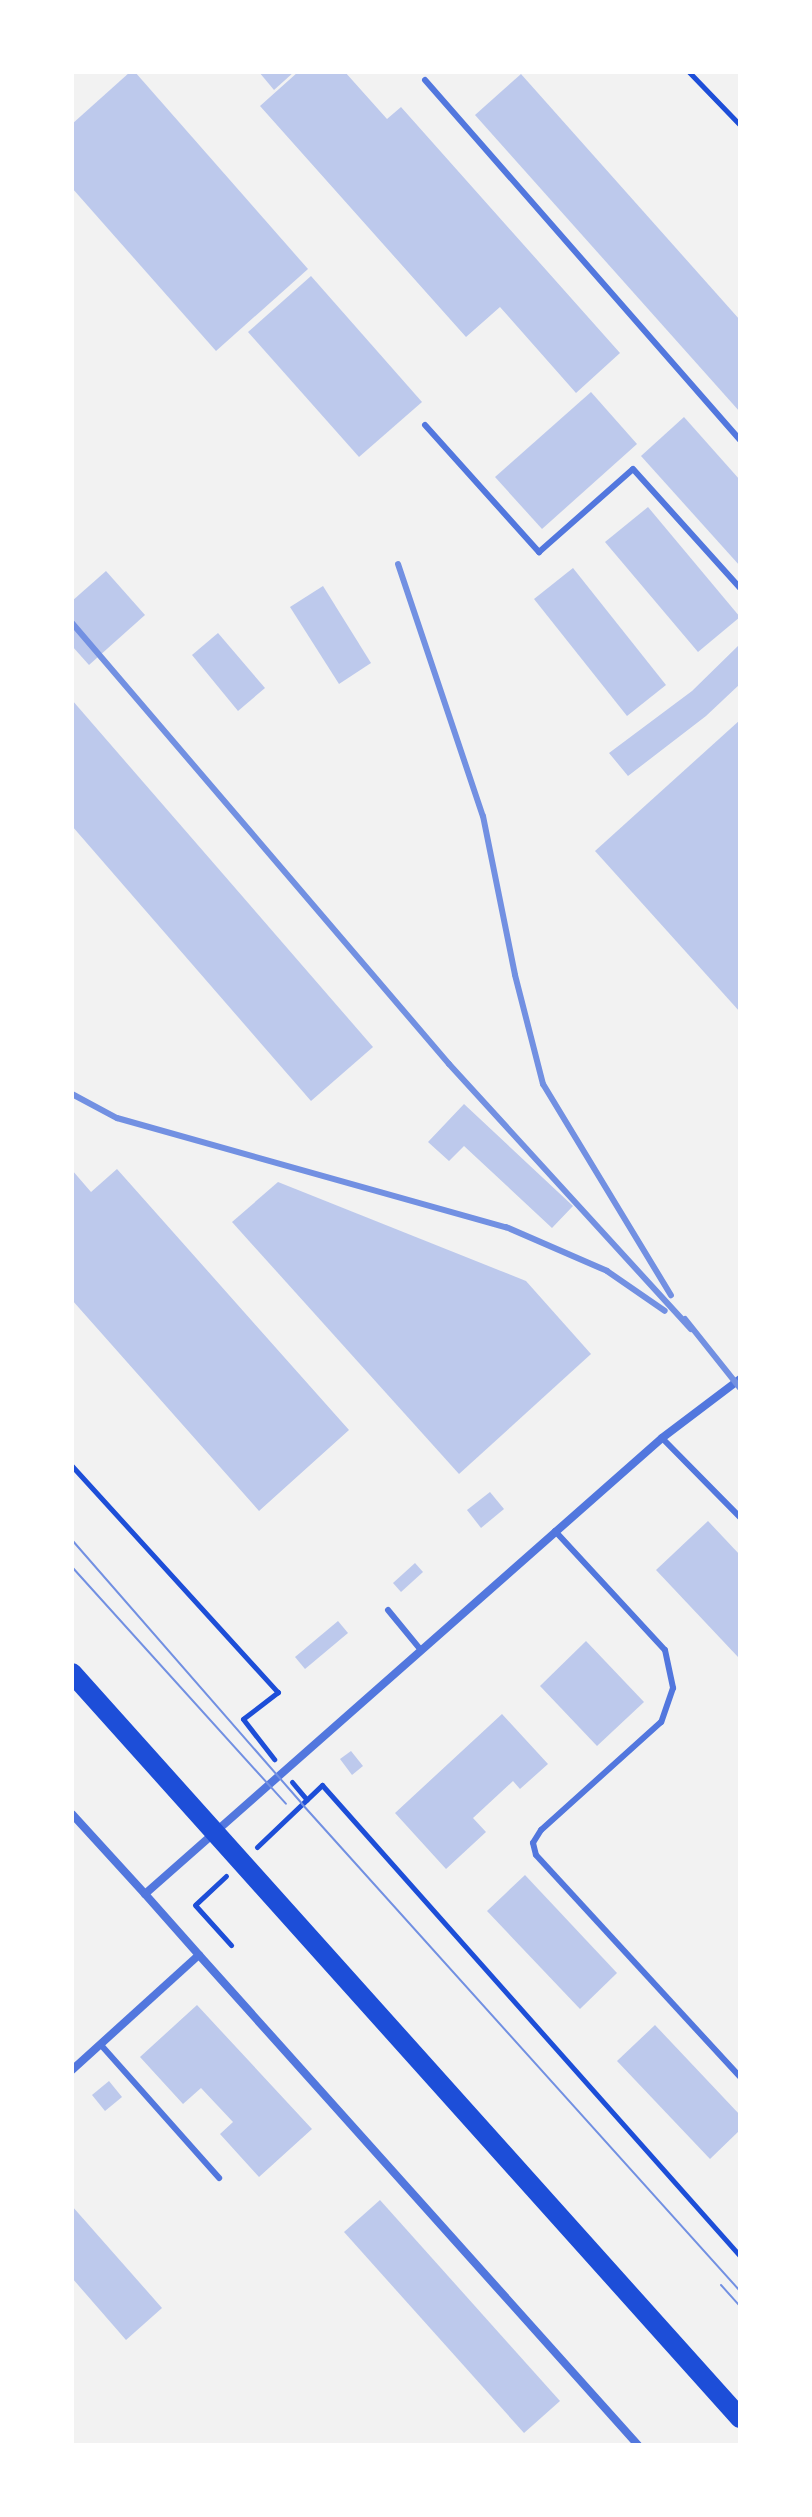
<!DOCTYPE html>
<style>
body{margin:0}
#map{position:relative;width:812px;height:2517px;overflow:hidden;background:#f2f2f2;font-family:"Times New Roman",serif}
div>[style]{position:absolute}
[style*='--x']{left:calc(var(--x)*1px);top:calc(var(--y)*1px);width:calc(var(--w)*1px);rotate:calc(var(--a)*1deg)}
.building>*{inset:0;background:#bdc9ec}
.path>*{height:5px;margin:-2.5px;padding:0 2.5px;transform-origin:2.5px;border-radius:2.5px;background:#1d4ed8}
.service>*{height:6px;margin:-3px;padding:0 3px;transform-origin:3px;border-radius:3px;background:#5277de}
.minor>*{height:8px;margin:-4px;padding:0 4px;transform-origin:4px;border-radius:4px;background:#5277de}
.primary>*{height:20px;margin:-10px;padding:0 10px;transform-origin:10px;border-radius:10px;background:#1d4ed8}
.tram>*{height:2px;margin:-1px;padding:0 1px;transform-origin:1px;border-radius:1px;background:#7290e2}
.rail>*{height:6px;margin:-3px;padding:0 3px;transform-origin:3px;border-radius:3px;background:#7290e2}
span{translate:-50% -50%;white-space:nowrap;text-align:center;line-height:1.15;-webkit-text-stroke:8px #fff;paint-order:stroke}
.frame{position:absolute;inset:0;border:74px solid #fff;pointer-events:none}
</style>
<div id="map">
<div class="building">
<i style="clip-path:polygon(130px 72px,135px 72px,308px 269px,216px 351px,72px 188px,72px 124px)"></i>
<i style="clip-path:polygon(259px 72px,294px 72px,274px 90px)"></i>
<i style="clip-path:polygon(298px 72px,345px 72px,387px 119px,401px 107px,620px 353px,576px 393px,500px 307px,466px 337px,260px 106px)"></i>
<i style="clip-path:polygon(521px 74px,740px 320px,740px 412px,475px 115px)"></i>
<i style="clip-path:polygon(311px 276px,422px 402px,359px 457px,248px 332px)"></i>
<i style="clip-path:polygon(591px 392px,637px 444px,542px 529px,495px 477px)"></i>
<i style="clip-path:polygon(684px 417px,740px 480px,740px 566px,641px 456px)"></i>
<i style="clip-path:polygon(648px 507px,740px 617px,698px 652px,605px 542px)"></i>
<i style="clip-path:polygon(573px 568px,666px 685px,627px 716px,534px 599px)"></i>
<i style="clip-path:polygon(106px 571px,145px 615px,89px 665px,72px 646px,72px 601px)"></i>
<i style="clip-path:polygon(323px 586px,371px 663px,339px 684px,290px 607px)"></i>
<i style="clip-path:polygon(218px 633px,265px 688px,238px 711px,192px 655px)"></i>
<i style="clip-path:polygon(740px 644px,740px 684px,706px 716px,628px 776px,609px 753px,692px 691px)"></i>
<i style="clip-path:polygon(72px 700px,373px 1047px,311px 1101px,72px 826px)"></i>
<i style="clip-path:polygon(740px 720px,740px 1012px,595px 851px)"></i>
<i style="clip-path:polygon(464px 1104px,573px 1206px,552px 1228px,464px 1146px,449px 1161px,428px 1142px)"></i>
<i style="clip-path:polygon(117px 1169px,349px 1430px,259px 1511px,72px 1300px,72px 1170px,91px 1192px)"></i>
<i style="clip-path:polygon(278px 1182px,526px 1281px,591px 1354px,459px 1474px,232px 1222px)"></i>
<i style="clip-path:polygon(490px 1492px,504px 1509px,481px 1528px,467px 1510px)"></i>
<i style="clip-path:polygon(708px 1521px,740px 1555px,738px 1657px,656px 1570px)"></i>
<i style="clip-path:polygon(415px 1563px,423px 1572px,401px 1592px,393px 1583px)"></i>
<i style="clip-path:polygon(338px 1621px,348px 1633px,305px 1669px,295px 1657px)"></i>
<i style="clip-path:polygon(586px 1641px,644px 1702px,597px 1746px,540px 1686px)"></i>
<i style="clip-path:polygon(502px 1714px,548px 1764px,520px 1789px,513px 1781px,473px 1818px,486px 1832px,446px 1869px,395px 1813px)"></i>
<i style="clip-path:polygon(351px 1751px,363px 1766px,352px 1775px,340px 1759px)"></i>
<i style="clip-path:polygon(525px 1875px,617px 1973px,580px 2009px,487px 1911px)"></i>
<i style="clip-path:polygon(197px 2005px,312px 2129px,259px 2177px,220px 2134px,233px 2122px,201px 2088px,183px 2104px,140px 2057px)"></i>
<i style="clip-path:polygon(655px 2025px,740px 2115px,740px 2130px,710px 2159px,617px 2061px)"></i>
<i style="clip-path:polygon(109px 2081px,122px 2097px,105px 2111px,92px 2095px)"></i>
<i style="clip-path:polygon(380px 2200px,560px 2401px,524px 2433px,344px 2232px)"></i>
<i style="clip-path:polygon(72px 2206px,162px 2308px,126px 2340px,72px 2278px)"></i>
</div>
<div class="path">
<i style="--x:689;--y:72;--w:74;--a:46.1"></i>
<i style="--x:72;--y:1466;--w:306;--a:47.7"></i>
<i style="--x:278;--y:1692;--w:44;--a:142.4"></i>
<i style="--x:243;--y:1719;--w:51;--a:52.2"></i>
<i style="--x:292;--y:1782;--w:23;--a:50"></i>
<i style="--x:257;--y:1847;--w:90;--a:-43.6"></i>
<i style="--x:322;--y:1785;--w:630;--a:48.41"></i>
<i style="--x:226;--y:1876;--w:42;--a:136.9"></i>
<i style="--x:195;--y:1905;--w:54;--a:48"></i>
</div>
<div class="service">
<i style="--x:425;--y:80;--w:478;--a:48.8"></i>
<i style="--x:425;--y:425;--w:171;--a:48.1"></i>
<i style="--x:539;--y:552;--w:125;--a:-41.4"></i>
<i style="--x:633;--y:469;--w:160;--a:48"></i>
<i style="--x:662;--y:1438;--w:111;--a:45.4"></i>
<i style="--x:555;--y:1531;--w:162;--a:47.3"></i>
<i style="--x:665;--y:1650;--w:39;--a:78"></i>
<i style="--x:673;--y:1688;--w:36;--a:109"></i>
<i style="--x:661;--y:1722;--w:161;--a:138"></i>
<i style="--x:541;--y:1830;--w:15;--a:122"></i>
<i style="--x:533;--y:1843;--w:12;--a:76"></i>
<i style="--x:536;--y:1855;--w:301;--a:47.4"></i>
<i style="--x:388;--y:1610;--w:50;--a:50.6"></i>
<i style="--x:101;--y:2045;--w:178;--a:48.4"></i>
</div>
<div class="minor">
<i style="--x:72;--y:1814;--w:108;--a:47.6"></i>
<i style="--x:199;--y:1955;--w:658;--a:48.14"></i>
<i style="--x:72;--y:2070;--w:171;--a:-42.2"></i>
<i style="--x:199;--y:1955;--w:81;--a:-131.5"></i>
<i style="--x:145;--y:1894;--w:689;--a:-41.41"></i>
<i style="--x:662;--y:1438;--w:98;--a:-37.1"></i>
</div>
<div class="primary">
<i style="--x:72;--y:1673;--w:1001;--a:48.12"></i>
</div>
<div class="tram">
<i style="--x:72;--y:1540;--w:350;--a:48.9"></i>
<i style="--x:302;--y:1804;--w:655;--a:48.03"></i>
<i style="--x:72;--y:1567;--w:319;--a:47.9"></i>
<i style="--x:721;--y:2285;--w:28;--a:48"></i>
</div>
<div class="rail">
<i style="--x:398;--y:564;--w:266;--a:71.4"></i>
<i style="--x:483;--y:816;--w:162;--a:78.6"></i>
<i style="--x:515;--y:975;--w:113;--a:75.6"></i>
<i style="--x:543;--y:1084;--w:247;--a:58.8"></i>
<i style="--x:72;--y:623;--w:580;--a:49.47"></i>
<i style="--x:449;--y:1064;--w:359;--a:47.6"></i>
<i style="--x:72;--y:1094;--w:51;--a:28.1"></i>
<i style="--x:117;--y:1118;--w:404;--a:15.7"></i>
<i style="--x:506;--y:1227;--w:110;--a:23.5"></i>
<i style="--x:607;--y:1271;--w:70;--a:34.6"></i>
<i style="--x:685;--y:1319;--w:88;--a:51.4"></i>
</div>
<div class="frame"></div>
</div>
